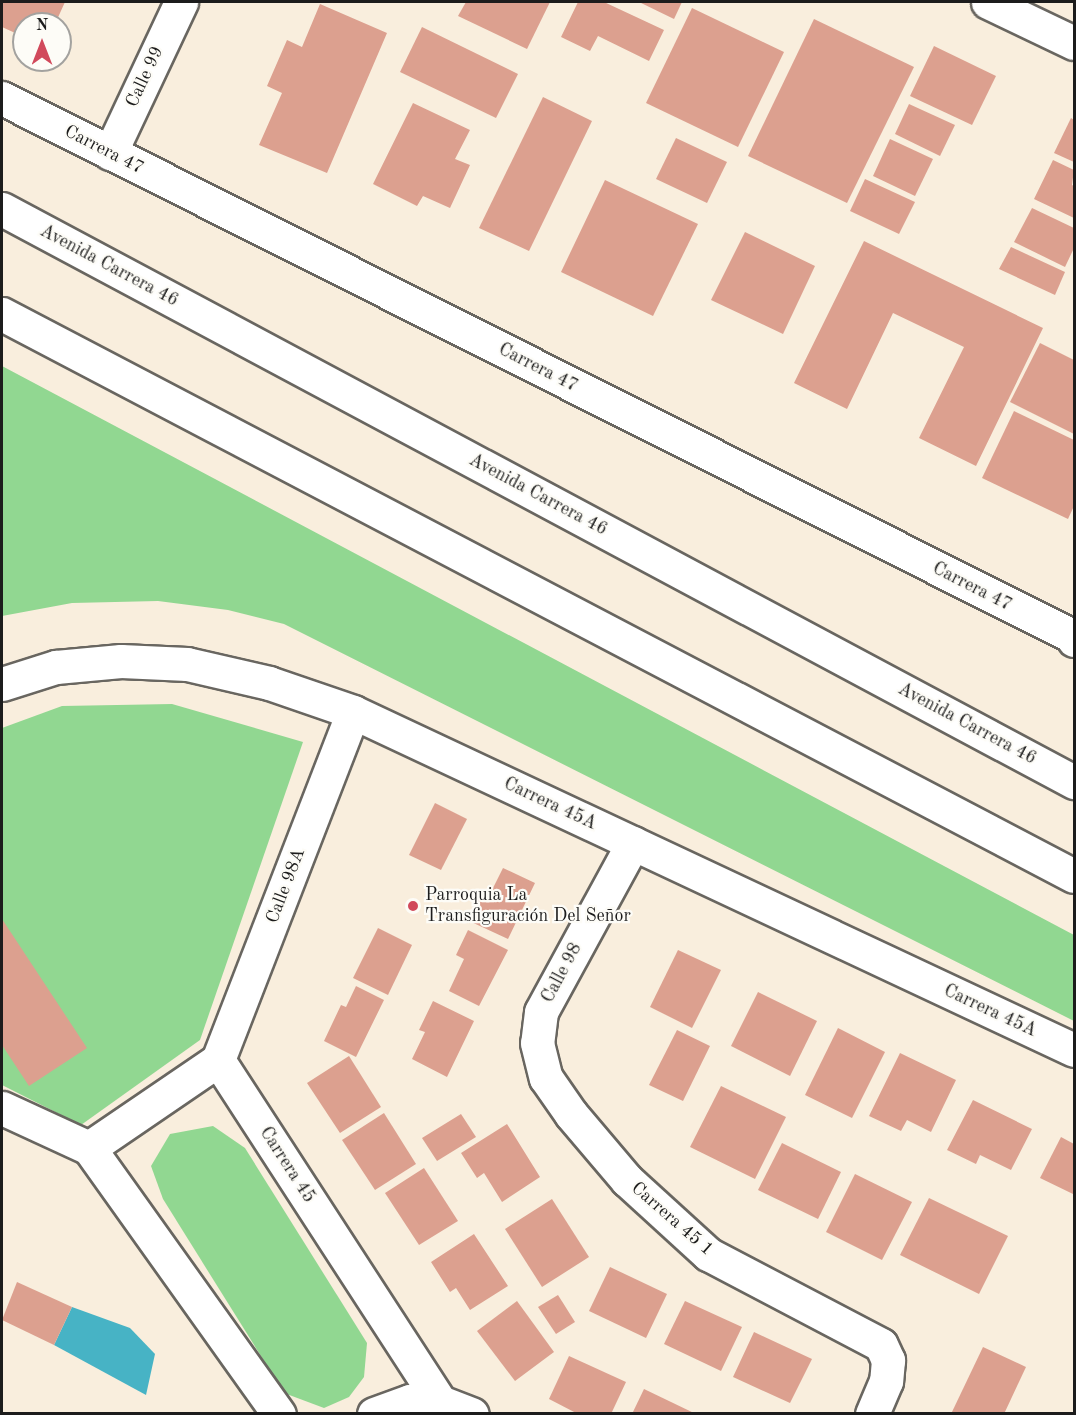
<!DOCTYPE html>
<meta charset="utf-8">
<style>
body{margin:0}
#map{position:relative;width:1076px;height:1415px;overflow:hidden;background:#f9eedd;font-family:"Old Standard TT",serif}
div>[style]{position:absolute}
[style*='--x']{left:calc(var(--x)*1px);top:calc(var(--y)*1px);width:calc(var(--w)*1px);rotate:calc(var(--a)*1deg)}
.green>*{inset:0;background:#91d791}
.water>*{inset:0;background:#47b3c5}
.building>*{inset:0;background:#dca08f}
.roads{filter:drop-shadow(2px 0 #696660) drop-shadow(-2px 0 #696660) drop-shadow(0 2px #696660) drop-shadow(0 -2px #696660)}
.minor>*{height:33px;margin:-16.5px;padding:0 16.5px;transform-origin:16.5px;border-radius:16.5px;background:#fff}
.major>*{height:33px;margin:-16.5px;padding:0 16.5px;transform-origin:16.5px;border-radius:16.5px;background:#fff}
.dots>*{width:16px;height:16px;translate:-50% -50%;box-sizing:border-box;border:3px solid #fdfcf7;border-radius:50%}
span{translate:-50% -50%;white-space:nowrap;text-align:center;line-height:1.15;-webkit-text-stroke:4.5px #fdfcf7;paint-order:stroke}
.street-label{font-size:18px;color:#1c1c1c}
.poi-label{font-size:18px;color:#1c1c1c}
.left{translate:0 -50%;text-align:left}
.frame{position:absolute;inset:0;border:3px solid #1c1c1c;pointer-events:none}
.north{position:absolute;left:12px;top:12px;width:60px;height:60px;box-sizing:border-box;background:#fdfcf7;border:2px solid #a3a29f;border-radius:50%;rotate:0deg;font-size:16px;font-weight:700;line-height:24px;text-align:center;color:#1c1c1c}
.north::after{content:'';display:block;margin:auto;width:21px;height:27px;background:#d1495b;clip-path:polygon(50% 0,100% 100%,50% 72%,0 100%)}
</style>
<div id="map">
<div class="green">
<i style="clip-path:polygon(2px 366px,1074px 935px,1074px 1021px,284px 624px,228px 610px,158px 601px,72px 603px,2px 616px)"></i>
<i style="clip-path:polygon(172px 704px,303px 742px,200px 1040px,81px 1125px,2px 1085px,2px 728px,62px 706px)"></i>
<i style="clip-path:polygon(213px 1126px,245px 1148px,367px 1343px,364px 1377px,349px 1397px,324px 1408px,284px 1393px,163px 1199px,151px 1166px,170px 1134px)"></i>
</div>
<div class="water">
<i style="clip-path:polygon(72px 1307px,130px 1328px,155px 1354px,146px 1395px,54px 1345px)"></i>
</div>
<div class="building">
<i style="clip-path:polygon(2px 2px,65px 2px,55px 24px,24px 24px,24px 37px,2px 27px)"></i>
<i style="clip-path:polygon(466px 2px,550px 2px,527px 49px,458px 16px)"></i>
<i style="clip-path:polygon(578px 2px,604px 2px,664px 30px,649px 61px,598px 36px,590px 51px,561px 37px)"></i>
<i style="clip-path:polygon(639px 2px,682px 2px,674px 19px)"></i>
<i style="clip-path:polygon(320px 4px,387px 33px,327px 173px,259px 145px,282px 93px,267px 86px,287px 40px,302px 47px)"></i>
<i style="clip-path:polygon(692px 8px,784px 52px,738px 147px,646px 103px)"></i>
<i style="clip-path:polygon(814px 19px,914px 67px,847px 203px,748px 156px)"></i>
<i style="clip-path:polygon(422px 27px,518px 74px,496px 118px,400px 72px)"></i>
<i style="clip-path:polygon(934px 46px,996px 76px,972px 125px,910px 96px)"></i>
<i style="clip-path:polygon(543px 97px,592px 121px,529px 251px,479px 228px)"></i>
<i style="clip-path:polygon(413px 103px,470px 130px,455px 159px,470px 165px,450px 208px,423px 196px,417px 206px,373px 184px)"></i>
<i style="clip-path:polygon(909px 104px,955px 125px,940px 156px,895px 134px)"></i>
<i style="clip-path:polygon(1071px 118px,1074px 120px,1074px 162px,1054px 153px)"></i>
<i style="clip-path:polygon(676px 138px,727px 162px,707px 203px,656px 179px)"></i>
<i style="clip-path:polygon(890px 139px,933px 159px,915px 196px,873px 176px)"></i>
<i style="clip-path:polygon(1053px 160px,1074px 170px,1072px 185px,1074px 186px,1074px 218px,1034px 199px)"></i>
<i style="clip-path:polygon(865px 179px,915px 202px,899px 234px,850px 211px)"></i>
<i style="clip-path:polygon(605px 180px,698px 224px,653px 316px,561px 272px)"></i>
<i style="clip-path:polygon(1032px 208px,1074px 228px,1074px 248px,1065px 267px,1014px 242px)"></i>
<i style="clip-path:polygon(745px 232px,815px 266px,783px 334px,711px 300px)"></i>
<i style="clip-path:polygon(864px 241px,1043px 328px,976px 466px,919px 438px,964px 347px,893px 313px,847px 409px,794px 383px)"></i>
<i style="clip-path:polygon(1011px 247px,1065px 272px,1055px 295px,999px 269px)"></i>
<i style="clip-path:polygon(1040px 343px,1074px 360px,1074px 434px,1010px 402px)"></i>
<i style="clip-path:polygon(1014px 411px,1074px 440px,1074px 506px,1068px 519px,982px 478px)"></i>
<i style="clip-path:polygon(435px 803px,467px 819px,441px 870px,409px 855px)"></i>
<i style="clip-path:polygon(503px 868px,535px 883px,508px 939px,467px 920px,482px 890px,490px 894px)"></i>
<i style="clip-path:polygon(2px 919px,87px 1048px,29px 1086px,2px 1045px)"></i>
<i style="clip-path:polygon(378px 928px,412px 945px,388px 995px,353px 978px)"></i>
<i style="clip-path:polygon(468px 930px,508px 950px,479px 1006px,449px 991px,464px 959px,456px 955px)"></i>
<i style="clip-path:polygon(678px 950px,721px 970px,692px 1028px,650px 1007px)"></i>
<i style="clip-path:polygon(356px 986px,384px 1000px,356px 1057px,324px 1041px,341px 1005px,346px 1007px)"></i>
<i style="clip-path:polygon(758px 992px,817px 1021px,790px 1076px,731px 1046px)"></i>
<i style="clip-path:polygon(433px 1001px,474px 1021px,447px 1077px,412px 1059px,425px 1032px,419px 1030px)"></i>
<i style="clip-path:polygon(838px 1028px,885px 1052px,852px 1118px,805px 1095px)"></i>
<i style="clip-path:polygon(677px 1030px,710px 1046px,683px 1101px,649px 1085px)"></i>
<i style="clip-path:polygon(900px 1053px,956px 1080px,931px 1132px,907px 1120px,901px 1131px,869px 1116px)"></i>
<i style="clip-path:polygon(349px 1056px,381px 1107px,340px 1133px,307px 1083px)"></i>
<i style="clip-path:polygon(721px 1086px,786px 1117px,755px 1179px,690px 1147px)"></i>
<i style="clip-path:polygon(973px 1100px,1032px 1129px,1011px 1170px,980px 1155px,976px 1164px,947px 1150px)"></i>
<i style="clip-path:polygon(384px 1113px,416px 1164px,375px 1190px,342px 1140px)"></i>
<i style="clip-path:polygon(461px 1114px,476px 1137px,437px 1161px,422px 1138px)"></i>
<i style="clip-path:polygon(507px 1124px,540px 1177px,502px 1202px,484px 1173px,477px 1178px,461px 1153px)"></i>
<i style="clip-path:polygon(1061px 1137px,1074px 1144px,1073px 1194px,1040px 1178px)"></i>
<i style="clip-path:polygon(782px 1143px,841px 1172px,818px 1219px,758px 1190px)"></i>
<i style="clip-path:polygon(424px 1168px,458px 1221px,419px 1245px,385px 1193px)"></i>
<i style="clip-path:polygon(855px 1174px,912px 1202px,882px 1260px,826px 1232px)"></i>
<i style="clip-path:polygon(929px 1198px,1008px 1236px,979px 1294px,900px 1255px)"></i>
<i style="clip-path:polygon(552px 1199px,589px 1257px,542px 1287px,505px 1229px)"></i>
<i style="clip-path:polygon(474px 1234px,508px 1286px,470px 1310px,456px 1288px,450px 1292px,431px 1262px)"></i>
<i style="clip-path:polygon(610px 1267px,667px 1294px,646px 1338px,589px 1311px)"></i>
<i style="clip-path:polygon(17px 1282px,72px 1307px,54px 1345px,2px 1320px)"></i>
<i style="clip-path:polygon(558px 1295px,575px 1322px,556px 1334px,538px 1307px)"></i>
<i style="clip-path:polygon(517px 1301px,554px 1352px,515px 1381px,477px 1331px)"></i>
<i style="clip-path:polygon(685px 1301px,742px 1327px,721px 1371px,664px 1344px)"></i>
<i style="clip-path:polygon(754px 1332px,812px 1359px,790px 1403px,733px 1377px)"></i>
<i style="clip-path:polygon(983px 1347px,1026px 1367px,1004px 1414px,951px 1414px)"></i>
<i style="clip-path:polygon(569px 1356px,626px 1382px,611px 1414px,578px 1414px,549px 1399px)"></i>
<i style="clip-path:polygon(644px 1389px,696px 1414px,632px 1414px)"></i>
</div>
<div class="roads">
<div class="minor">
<i style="--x:988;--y:2;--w:95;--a:25.5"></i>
<i style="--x:2;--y:98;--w:1200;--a:26.69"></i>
<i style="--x:110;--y:153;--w:167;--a:-64.8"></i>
<i style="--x:2;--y:684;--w:57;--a:-17.5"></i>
<i style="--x:56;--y:667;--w:65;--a:-5.3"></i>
<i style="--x:121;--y:661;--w:66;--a:2.6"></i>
<i style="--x:187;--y:664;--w:84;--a:13"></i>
<i style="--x:269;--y:683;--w:89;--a:19"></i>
<i style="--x:353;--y:712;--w:796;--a:25.12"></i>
<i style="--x:633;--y:843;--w:192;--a:118.6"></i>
<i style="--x:541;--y:1012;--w:31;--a:97"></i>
<i style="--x:537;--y:1043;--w:36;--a:76"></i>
<i style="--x:546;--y:1078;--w:44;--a:55.2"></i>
<i style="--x:571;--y:1114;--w:87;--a:49.7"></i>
<i style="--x:627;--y:1180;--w:110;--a:42.4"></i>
<i style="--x:708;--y:1254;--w:195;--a:27.7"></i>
<i style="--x:881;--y:1345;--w:17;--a:65"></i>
<i style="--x:888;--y:1360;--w:21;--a:95"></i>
<i style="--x:886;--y:1381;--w:36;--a:113"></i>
<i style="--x:218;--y:1060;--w:408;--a:57"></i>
<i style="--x:218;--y:1060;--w:373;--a:-68.8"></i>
<i style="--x:2;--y:1108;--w:96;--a:24.7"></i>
<i style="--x:89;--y:1148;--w:327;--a:54.5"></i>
<i style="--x:89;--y:1148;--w:156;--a:-34.3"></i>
<i style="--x:374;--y:1414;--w:38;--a:-20"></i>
<i style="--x:410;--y:1401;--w:30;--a:2"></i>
<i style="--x:440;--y:1402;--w:34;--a:21"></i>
</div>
<div class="major">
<i style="--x:2;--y:209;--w:1216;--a:28.13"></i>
<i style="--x:2;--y:314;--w:1210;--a:27.67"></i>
<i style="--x:1074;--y:638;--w:2;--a:90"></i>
</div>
</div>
<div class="dots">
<i style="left:413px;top:906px;background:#d1495b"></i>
</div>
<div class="street-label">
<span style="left:145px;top:77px;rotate:-65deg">Calle 99</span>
<span style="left:104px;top:150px;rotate:27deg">Carrera 47</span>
<span style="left:109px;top:266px;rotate:28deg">Avenida Carrera 46</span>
<span style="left:538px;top:368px;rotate:27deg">Carrera 47</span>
<span style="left:538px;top:495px;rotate:28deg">Avenida Carrera 46</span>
<span style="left:972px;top:587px;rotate:27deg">Carrera 47</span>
<span style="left:967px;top:724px;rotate:28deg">Avenida Carrera 46</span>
<span style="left:550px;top:804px;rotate:25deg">Carrera 45A</span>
<span style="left:286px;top:886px;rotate:-69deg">Calle 98A</span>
<span style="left:562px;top:973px;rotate:-62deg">Calle 98</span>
<span style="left:990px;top:1011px;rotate:25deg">Carrera 45A</span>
<span style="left:287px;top:1165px;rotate:57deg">Carrera 45</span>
<span style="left:672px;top:1219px;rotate:41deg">Carrera 45 1</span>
</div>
<div class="poi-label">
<span class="left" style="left:425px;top:906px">Parroquia La<br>Transfiguración Del Señor</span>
</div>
<div class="frame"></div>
<div class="north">N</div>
</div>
